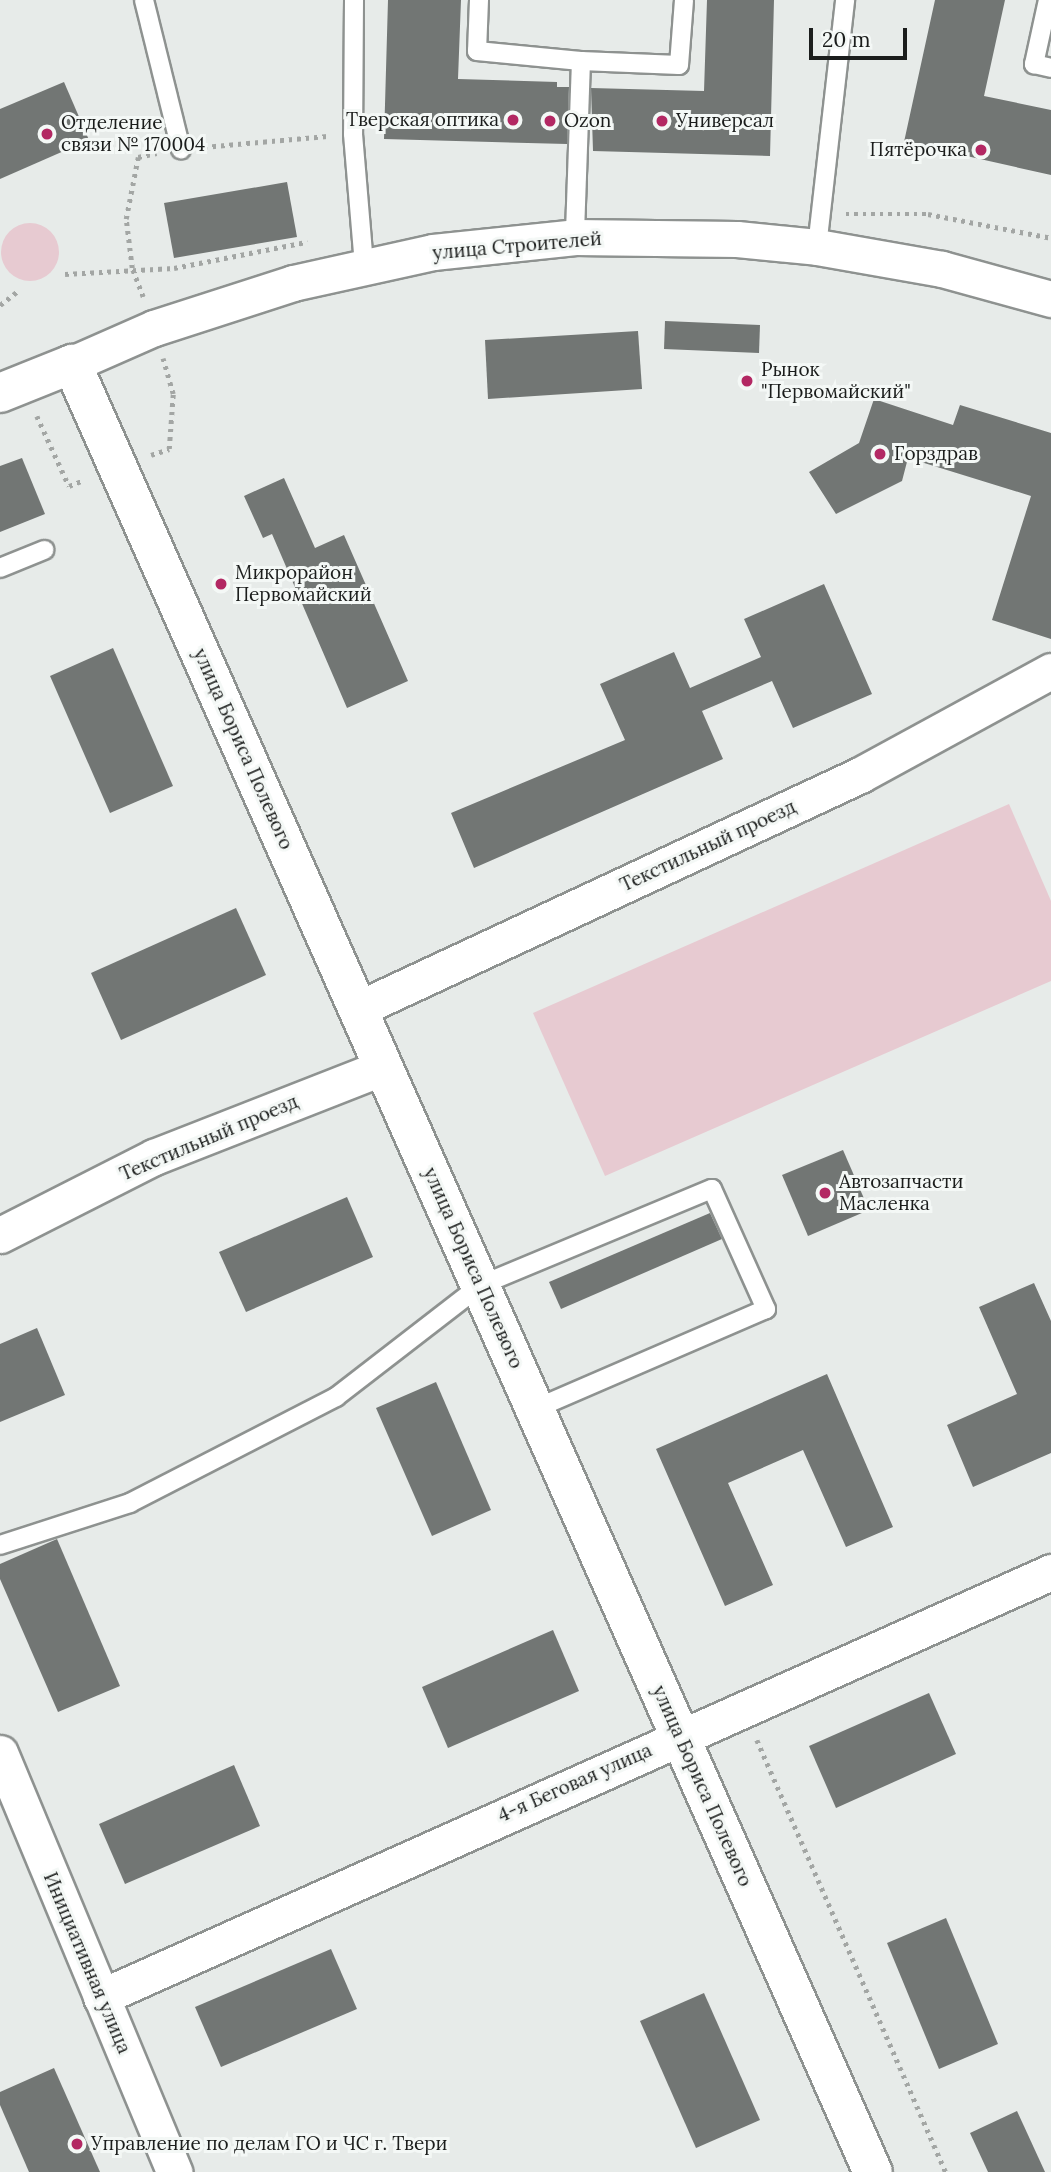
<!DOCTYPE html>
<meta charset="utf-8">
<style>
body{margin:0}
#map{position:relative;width:1051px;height:2172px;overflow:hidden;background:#e7ebe9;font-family:Lora,serif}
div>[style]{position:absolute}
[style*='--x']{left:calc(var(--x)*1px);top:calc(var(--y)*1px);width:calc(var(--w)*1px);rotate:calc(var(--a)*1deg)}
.green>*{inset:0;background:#e7cad1}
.round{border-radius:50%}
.building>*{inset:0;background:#727674}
.path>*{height:4.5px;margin-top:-2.25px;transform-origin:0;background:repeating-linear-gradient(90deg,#a3a6a4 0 3.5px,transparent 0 8.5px)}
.roads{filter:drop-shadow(2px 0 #8e9290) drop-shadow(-2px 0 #8e9290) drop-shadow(0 2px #8e9290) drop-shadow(0 -2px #8e9290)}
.service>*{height:18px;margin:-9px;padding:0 9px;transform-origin:9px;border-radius:9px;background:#fff}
.minor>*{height:35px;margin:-17.5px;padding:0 17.5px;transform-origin:17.5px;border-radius:17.5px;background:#fff}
.secondary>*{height:38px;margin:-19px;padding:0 19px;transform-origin:19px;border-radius:19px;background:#fff}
.dots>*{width:19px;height:19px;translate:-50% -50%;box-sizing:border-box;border:4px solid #f4f8f6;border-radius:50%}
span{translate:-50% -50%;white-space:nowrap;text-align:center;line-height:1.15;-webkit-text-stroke:6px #f4f8f6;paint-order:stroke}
.poi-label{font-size:19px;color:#1b1d1c}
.right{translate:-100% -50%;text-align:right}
.left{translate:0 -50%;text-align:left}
.street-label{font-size:19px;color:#1b1d1c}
.scale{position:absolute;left:809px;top:28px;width:98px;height:32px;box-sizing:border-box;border:4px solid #1b1d1c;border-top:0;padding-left:9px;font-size:21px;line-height:24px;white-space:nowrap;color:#1b1d1c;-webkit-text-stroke:5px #f4f8f6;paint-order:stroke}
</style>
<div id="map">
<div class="green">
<i class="round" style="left:1px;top:223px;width:58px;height:58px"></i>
<i style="clip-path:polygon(1009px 804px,1051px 901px,1051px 981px,605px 1176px,533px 1013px)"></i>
</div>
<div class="building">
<i style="clip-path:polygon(388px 0,461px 0,458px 79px,557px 82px,557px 87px,569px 87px,567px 144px,384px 139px)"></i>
<i style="clip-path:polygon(707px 0,774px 0,770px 156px,593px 151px,591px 88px,704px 91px)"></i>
<i style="clip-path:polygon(935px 0,1005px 0,984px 96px,1051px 110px,1051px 175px,904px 142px)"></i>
<i style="clip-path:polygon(64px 82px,89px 140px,0 179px,0 109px)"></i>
<i style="clip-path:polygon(287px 182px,297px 237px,174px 258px,164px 203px)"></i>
<i style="clip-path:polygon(665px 321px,760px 325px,759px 353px,664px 349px)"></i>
<i style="clip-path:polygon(638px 331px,642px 389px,488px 399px,485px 340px)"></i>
<i style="clip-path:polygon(874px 399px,953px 425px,960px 405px,1051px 433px,1051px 639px,992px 620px,1031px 496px,908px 458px,902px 481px,836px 514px,809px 472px,859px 443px)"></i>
<i style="clip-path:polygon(22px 458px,45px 514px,0 532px,0 466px)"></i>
<i style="clip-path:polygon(284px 478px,315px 548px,344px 535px,408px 681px,347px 708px,272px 534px,263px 538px,244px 496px)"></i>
<i style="clip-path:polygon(824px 584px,872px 694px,793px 728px,772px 681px,702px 711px,723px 759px,474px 868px,451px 813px,625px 740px,600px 684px,674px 652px,690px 688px,761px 657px,744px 619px)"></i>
<i style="clip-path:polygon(113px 648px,173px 786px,110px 813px,50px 676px)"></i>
<i style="clip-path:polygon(236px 908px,266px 975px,121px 1040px,91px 973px)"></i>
<i style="clip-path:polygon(843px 1150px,869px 1210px,808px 1236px,782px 1175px)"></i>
<i style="clip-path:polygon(347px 1197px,373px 1257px,246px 1312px,219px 1252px)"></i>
<i style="clip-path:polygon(710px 1213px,722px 1239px,561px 1309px,549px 1282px)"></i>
<i style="clip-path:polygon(1034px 1283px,1051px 1321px,1051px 1453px,973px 1487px,947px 1425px,1017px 1394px,979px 1307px)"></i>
<i style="clip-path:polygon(37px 1328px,65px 1395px,0 1422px,0 1344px)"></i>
<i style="clip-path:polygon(827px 1374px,893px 1527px,846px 1547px,803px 1450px,728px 1483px,773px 1585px,725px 1606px,656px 1449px)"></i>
<i style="clip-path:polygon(436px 1382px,491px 1510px,432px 1536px,376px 1408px)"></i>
<i style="clip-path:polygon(57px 1539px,120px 1686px,58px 1712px,0 1579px,0 1564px)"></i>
<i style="clip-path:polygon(553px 1630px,579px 1691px,448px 1748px,422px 1687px)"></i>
<i style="clip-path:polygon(929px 1693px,956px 1754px,836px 1808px,809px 1746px)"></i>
<i style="clip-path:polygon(234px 1765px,260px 1826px,125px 1884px,99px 1824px)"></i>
<i style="clip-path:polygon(946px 1918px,998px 2044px,939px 2069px,887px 1943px)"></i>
<i style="clip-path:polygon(331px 1949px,357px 2009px,221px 2067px,195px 2007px)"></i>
<i style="clip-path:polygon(704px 1993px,760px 2120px,696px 2148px,640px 2021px)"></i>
<i style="clip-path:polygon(54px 2068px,100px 2172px,29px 2172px,0 2105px,0 2092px)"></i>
<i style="clip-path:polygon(1017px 2111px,1045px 2172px,988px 2172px,970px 2133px)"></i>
</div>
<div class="path">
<i style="--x:204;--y:147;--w:124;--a:-5.1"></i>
<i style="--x:846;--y:214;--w:82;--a:0"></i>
<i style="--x:928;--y:214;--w:125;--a:11"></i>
<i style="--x:65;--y:274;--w:109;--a:-3.2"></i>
<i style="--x:174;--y:268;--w:136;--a:-11.1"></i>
<i style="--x:143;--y:297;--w:31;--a:-111"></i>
<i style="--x:132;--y:268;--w:49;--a:-97"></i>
<i style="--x:126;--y:219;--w:63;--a:-79"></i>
<i style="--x:138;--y:157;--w:19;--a:-12"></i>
<i style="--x:0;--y:305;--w:23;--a:-38"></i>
<i style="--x:37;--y:416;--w:77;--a:65.4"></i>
<i style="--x:69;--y:486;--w:16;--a:-22"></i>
<i style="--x:151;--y:455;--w:19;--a:-18"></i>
<i style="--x:169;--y:449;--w:55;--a:-85.8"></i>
<i style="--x:173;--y:394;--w:37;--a:-106"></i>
<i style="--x:757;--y:1740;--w:472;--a:66.4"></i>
</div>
<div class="roads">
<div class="service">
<i style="--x:144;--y:0;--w:154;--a:76.1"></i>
<i style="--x:354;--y:0;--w:134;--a:90.4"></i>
<i style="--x:353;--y:134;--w:132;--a:85.2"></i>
<i style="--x:479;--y:0;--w:51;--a:92.2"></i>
<i style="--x:477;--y:51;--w:104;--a:5.5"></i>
<i style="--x:581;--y:61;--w:176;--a:92"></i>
<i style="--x:1048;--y:0;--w:66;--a:102.3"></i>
<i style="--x:1034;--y:64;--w:17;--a:13"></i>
<i style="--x:581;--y:61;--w:98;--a:2.3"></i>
<i style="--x:679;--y:65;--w:65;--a:-85.6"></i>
<i style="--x:817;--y:247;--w:249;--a:-83.5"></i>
<i style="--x:0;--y:568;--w:48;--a:-22.2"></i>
<i style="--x:0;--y:1545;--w:137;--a:-17.9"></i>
<i style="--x:130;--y:1503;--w:232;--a:-27.2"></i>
<i style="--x:336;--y:1397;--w:183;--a:-37.7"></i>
<i style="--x:481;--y:1285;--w:250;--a:-22.6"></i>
<i style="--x:712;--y:1189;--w:132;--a:65.8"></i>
<i style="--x:766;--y:1309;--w:252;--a:156.6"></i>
</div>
<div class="minor">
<i style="--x:72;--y:364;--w:90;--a:-23.7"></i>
<i style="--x:154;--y:328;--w:146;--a:-17.9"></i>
<i style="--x:293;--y:283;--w:143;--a:-12.5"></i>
<i style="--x:433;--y:252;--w:143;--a:-6"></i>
<i style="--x:575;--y:237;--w:162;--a:0.7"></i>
<i style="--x:737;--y:239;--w:80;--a:5.7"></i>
<i style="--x:817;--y:247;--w:127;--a:10"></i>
<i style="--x:942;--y:269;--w:113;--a:15.4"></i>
<i style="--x:358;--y:1009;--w:554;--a:-24.99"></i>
<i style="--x:860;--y:775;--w:217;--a:-28.6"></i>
<i style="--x:0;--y:1235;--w:173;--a:-26.9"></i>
<i style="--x:154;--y:1157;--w:247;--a:-21.4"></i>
<i style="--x:0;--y:1753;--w:454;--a:67.4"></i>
<i style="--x:101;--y:1997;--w:1041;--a:-24.1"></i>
</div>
<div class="secondary">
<i style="--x:0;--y:393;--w:78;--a:-21.9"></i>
<i style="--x:72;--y:364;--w:1977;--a:66.11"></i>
</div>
</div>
<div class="dots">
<i style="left:513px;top:120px;background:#b32863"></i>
<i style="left:550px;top:121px;background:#b32863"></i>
<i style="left:662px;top:121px;background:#b32863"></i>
<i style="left:47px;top:134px;background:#b32863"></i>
<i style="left:981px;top:150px;background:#b32863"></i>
<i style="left:747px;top:381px;background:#b32863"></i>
<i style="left:880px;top:454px;background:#b32863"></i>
<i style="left:221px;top:584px;background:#b32863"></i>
<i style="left:825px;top:1193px;background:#b32863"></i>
<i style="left:77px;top:2144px;background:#b32863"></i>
</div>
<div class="poi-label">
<span class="right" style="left:499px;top:120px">Тверская оптика</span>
<span class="left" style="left:564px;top:121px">Ozon</span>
<span class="left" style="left:676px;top:121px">Универсал</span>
<span class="left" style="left:61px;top:134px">Отделение<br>связи № 170004</span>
<span class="right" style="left:967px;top:150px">Пятёрочка</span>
<span class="left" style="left:761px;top:381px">Рынок<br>"Первомайский"</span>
<span class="left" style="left:894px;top:454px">Горздрав</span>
<span class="left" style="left:235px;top:584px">Микрорайон<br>Первомайский</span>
<span class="left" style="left:839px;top:1193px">Автозапчасти<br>Масленка</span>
<span class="left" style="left:91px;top:2144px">Управление по делам ГО и ЧС г. Твери</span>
</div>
<div class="street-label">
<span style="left:517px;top:246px;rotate:-5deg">улица Строителей</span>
<span style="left:243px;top:749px;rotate:66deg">улица Бориса Полевого</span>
<span style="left:708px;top:846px;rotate:-25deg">Текстильный проезд</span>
<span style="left:209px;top:1138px;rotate:-23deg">Текстильный проезд</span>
<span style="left:473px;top:1268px;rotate:66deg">улица Бориса Полевого</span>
<span style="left:575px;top:1783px;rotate:-24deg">4-я Беговая улица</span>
<span style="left:702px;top:1786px;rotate:66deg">улица Бориса Полевого</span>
<span style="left:87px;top:1963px;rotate:67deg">Инициативная улица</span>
</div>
<div class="scale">20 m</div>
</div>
